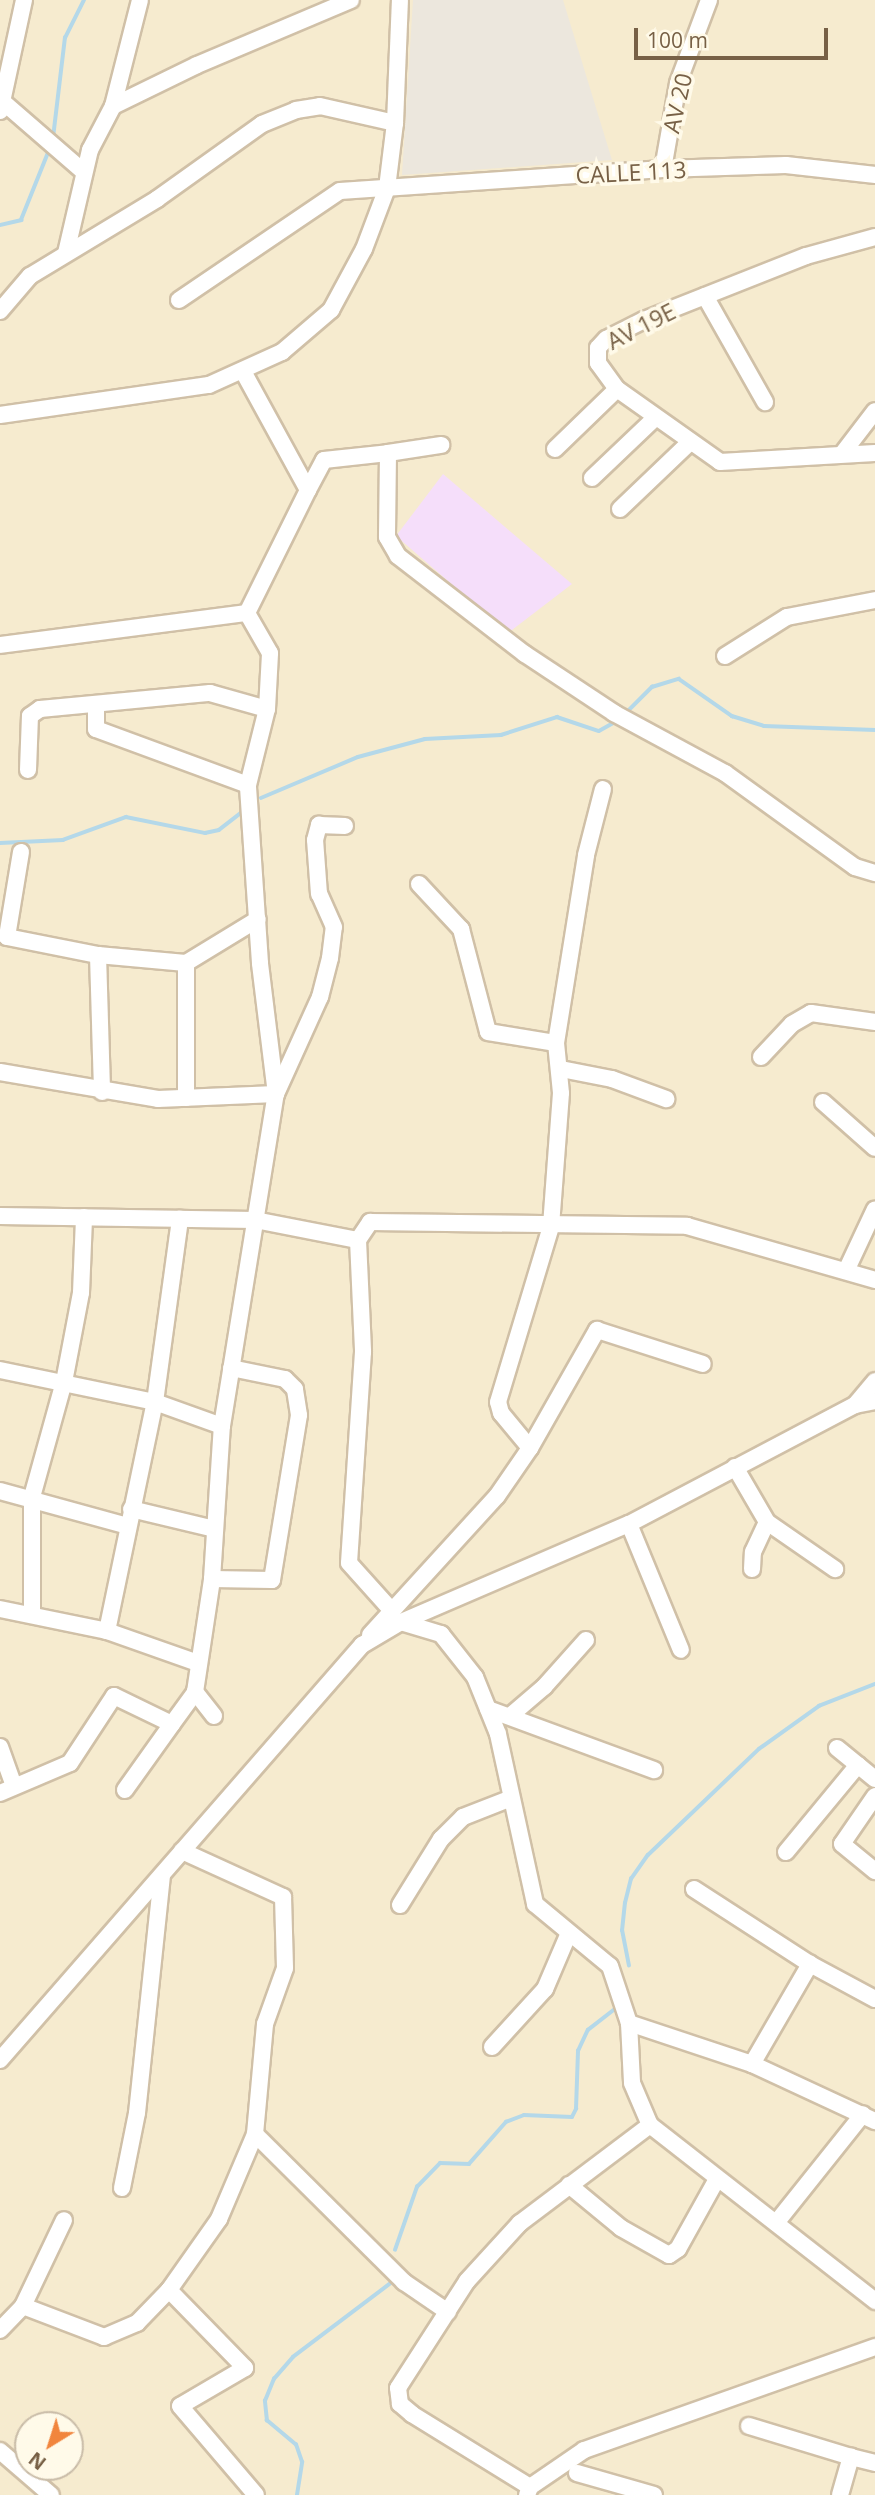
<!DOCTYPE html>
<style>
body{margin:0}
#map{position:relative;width:875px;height:2495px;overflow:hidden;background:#fef8e1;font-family:"Open Sans",sans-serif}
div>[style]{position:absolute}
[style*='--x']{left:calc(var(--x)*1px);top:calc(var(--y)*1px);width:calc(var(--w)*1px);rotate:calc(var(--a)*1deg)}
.residential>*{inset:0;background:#f6ebcf}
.industrial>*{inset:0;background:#ece7dd}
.education>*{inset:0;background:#f5defa}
.stream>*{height:3.5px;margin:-1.75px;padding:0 1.75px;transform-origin:1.75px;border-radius:1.75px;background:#b4d8e9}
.roads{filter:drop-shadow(2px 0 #d0c0a7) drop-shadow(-2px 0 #d0c0a7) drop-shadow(0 2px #d0c0a7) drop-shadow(0 -2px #d0c0a7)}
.street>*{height:16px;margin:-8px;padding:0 8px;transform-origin:8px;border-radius:8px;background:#fff}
span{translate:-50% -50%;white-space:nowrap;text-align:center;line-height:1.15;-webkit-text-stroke:7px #fffae9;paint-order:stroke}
.street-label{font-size:23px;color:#776046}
.north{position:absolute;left:14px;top:2411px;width:70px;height:70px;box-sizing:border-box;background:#fffae9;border:2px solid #c9bca8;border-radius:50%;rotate:218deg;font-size:19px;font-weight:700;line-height:28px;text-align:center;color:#776046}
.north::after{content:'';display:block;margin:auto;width:24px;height:32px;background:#f1853d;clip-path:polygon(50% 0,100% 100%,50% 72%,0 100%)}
.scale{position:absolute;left:634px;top:28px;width:194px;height:32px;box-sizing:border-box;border:4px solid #776046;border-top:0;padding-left:9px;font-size:21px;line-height:24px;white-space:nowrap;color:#776046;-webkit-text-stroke:5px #fffae9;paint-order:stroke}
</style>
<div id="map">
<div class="residential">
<i style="clip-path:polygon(evenodd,0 0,875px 0,875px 2495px,0 2495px,0 0,28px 2425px,70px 2425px,70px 2467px,28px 2467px,28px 2425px)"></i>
</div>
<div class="industrial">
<i style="clip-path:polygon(413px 0,563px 0,612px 160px,402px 175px)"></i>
</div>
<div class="education">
<i style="clip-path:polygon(443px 474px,572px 584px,508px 633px,396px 536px)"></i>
</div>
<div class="stream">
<i style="--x:53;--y:138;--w:101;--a:-83.2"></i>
<i style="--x:65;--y:38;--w:42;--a:-63.4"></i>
<i style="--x:0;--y:225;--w:22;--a:-13"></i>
<i style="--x:21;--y:220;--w:72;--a:-68.1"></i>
<i style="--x:624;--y:715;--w:40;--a:-45"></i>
<i style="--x:652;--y:687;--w:28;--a:-17"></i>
<i style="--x:679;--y:679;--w:65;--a:34.9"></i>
<i style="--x:732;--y:716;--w:34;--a:17"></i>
<i style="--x:764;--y:726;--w:111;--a:2.1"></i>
<i style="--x:261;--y:798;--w:105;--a:-22.9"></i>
<i style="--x:358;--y:757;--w:69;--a:-15"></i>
<i style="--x:425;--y:739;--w:76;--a:-3"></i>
<i style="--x:501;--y:735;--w:59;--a:-17.8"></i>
<i style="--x:557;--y:717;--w:44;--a:18.4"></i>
<i style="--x:599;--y:731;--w:23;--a:-29"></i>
<i style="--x:0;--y:843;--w:63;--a:-2.7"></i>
<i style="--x:63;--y:840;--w:67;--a:-20.1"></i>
<i style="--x:126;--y:817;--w:81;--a:11.4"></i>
<i style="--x:205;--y:833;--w:14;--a:-12"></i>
<i style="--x:219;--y:830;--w:31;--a:-38"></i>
<i style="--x:629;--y:1966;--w:36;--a:-101"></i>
<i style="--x:622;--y:1931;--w:28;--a:-84"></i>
<i style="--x:625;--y:1903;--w:25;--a:-76"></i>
<i style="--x:631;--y:1879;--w:29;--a:-55"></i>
<i style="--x:648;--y:1855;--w:153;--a:-43.7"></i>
<i style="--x:759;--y:1749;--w:74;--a:-35.6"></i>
<i style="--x:819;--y:1706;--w:60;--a:-21.4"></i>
<i style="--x:395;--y:2250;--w:67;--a:-70.8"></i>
<i style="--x:417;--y:2187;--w:33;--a:-46"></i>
<i style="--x:440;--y:2163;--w:29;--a:2"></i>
<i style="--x:469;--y:2164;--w:56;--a:-48.6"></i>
<i style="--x:506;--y:2122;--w:19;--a:-21"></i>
<i style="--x:524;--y:2115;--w:48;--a:2.4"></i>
<i style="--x:572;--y:2117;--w:9;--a:-63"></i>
<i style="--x:576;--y:2109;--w:58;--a:-88"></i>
<i style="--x:578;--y:2051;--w:23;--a:-65"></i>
<i style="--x:588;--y:2030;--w:36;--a:-38"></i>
<i style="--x:297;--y:2495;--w:33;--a:-81"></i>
<i style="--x:302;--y:2462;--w:18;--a:-109"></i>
<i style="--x:296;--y:2445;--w:38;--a:-140"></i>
<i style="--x:267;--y:2421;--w:20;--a:-96"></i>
<i style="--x:265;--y:2401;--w:24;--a:-68"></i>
<i style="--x:274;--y:2379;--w:29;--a:-49"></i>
<i style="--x:293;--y:2357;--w:123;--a:-37.1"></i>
</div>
<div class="roads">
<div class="street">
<i style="--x:2;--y:101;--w:108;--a:40.9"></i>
<i style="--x:113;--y:106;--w:109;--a:-75.7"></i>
<i style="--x:0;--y:111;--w:114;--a:-77.8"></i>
<i style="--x:663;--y:169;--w:87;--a:-80.1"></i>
<i style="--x:678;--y:83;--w:89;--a:-69.5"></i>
<i style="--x:875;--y:237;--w:72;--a:164.6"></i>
<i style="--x:806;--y:256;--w:174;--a:158.4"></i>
<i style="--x:644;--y:320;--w:42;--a:153.4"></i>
<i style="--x:606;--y:339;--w:12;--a:132"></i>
<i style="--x:598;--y:348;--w:15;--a:90"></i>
<i style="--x:598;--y:363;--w:32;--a:54"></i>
<i style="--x:617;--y:389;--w:126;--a:35.3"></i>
<i style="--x:720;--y:462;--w:155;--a:-3.3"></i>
<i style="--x:66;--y:253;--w:106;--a:-76.9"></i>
<i style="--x:90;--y:150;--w:50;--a:-62.4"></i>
<i style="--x:113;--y:106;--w:93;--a:-26"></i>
<i style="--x:197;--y:65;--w:167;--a:-22.9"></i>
<i style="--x:705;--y:296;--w:122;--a:60.5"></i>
<i style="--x:179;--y:300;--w:194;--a:-34.1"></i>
<i style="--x:340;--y:191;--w:324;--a:-3.9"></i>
<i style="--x:663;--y:169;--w:123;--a:-1.9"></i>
<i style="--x:786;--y:165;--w:90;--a:6.4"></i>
<i style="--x:0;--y:311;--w:46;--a:-49.4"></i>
<i style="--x:30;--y:276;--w:149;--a:-31.2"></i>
<i style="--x:157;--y:199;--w:129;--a:-35.5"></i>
<i style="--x:262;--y:124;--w:37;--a:-22"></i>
<i style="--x:296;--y:110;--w:24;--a:-9"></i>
<i style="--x:320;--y:106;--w:77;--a:12.8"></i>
<i style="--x:0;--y:415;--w:211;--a:-8.2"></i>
<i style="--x:209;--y:385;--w:80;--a:-24.3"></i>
<i style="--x:282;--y:352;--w:65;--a:-40.6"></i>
<i style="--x:331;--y:310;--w:69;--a:-61.6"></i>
<i style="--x:364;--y:249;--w:65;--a:-69.3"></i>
<i style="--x:387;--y:188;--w:65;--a:-83"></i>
<i style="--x:395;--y:123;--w:123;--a:-87.7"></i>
<i style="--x:555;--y:449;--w:86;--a:-44.1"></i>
<i style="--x:388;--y:453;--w:54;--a:-8.6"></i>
<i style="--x:842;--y:454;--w:54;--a:-52.5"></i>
<i style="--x:592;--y:478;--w:87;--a:-43.6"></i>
<i style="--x:308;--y:490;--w:34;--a:-62"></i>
<i style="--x:324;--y:460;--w:64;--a:-6.2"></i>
<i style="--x:388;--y:453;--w:84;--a:90.7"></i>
<i style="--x:387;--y:537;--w:22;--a:60"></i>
<i style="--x:398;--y:556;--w:160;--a:37.7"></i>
<i style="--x:525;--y:654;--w:107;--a:33.5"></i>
<i style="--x:614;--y:713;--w:126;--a:28.4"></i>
<i style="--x:725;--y:773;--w:160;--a:35.9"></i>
<i style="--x:855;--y:867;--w:21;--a:17"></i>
<i style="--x:620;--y:509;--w:95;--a:-43.7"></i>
<i style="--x:0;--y:645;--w:249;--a:-7.4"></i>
<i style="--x:725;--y:656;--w:73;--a:-32.2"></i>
<i style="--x:787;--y:617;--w:90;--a:-10.9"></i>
<i style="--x:96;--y:706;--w:23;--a:90"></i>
<i style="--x:96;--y:729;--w:162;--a:20.2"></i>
<i style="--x:28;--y:770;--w:54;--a:-87.9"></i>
<i style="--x:30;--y:716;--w:12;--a:-35"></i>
<i style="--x:40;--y:709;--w:171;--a:-5.4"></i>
<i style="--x:210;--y:693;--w:59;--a:15.7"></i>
<i style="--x:21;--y:852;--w:86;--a:99.4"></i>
<i style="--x:7;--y:937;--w:93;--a:11.2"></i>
<i style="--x:98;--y:955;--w:88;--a:5.2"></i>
<i style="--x:186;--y:963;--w:84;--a:-31.4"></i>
<i style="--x:419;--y:884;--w:62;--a:47"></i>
<i style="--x:461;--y:929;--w:106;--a:75.3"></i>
<i style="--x:488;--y:1032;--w:69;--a:9.2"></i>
<i style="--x:98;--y:955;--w:137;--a:88.3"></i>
<i style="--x:186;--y:963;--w:135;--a:90"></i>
<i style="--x:761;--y:1057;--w:45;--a:-46.8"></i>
<i style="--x:792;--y:1024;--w:22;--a:-30"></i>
<i style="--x:811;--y:1013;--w:65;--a:8"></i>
<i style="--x:561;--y:1069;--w:52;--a:11.1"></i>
<i style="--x:612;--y:1079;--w:58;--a:20.3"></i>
<i style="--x:0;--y:1072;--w:160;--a:9.7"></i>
<i style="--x:158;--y:1099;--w:118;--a:-2.4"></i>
<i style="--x:276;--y:1094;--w:107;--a:-65.6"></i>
<i style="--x:320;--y:997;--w:40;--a:-75.6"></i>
<i style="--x:330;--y:958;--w:31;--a:-83"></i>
<i style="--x:334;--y:927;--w:36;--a:-114"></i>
<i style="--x:319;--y:894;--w:54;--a:-94.2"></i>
<i style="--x:315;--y:840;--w:16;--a:-75"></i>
<i style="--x:319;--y:825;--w:26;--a:2"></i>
<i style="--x:823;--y:1102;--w:69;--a:41.5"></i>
<i style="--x:0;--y:1216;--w:255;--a:0.9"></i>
<i style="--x:255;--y:1220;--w:105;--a:11"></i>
<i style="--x:358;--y:1240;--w:22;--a:-56"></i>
<i style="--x:370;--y:1222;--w:317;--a:0.7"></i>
<i style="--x:687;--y:1226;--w:196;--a:16"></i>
<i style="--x:358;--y:1240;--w:112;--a:87.4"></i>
<i style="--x:363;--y:1352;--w:211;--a:93.8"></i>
<i style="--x:349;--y:1563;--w:64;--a:48.1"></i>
<i style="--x:846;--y:1271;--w:68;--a:-64.9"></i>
<i style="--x:0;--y:1370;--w:158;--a:11.7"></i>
<i style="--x:155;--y:1402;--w:71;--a:19.7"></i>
<i style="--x:855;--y:1405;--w:31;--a:-50"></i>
<i style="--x:530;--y:1448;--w:136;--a:-60.4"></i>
<i style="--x:597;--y:1330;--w:111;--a:17.8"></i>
<i style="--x:735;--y:1467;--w:64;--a:59.8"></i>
<i style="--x:767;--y:1522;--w:83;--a:34.7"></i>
<i style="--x:0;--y:1491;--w:133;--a:15.3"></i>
<i style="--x:131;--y:1509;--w:86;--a:13.4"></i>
<i style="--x:629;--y:1524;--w:136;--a:67.6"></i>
<i style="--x:752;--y:1569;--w:17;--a:-87"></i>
<i style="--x:753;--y:1552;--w:33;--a:-65"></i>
<i style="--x:212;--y:1579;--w:60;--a:1"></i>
<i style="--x:272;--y:1580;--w:167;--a:-80.7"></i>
<i style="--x:299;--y:1415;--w:26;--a:-99"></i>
<i style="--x:295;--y:1389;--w:14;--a:-135"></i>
<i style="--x:285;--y:1379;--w:55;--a:-168.5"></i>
<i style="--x:0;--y:1609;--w:109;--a:11.6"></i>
<i style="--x:107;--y:1631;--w:96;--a:19.4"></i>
<i style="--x:32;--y:1615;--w:118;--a:-90"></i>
<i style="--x:32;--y:1497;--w:119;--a:-74.5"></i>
<i style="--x:64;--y:1382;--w:91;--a:-79.2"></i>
<i style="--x:81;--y:1293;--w:76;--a:-87.7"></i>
<i style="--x:401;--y:1622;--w:42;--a:16.7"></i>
<i style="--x:441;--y:1634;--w:55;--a:51.7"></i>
<i style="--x:475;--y:1677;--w:61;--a:68"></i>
<i style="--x:498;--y:1734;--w:174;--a:77.7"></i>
<i style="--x:535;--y:1904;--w:97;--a:39.6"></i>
<i style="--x:610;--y:1966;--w:60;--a:71.6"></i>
<i style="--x:629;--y:2023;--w:60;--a:87.1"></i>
<i style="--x:632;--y:2083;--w:46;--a:66.8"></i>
<i style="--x:650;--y:2125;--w:286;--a:38"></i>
<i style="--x:107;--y:1631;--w:234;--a:-78.2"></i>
<i style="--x:155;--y:1402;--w:185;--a:-82.2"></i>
<i style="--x:370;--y:1635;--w:188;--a:-47.6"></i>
<i style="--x:497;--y:1496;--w:58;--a:-55.5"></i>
<i style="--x:530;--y:1448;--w:45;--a:-129.6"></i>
<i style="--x:501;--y:1413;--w:11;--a:-105"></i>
<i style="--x:498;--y:1402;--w:184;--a:-73.2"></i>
<i style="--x:551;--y:1226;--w:133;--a:-85.7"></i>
<i style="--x:561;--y:1093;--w:50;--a:-95.7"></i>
<i style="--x:556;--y:1043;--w:190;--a:-80.9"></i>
<i style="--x:586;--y:855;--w:68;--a:-75.6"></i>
<i style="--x:488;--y:1709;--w:177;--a:20.2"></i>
<i style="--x:214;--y:1716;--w:31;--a:-128"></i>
<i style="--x:195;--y:1692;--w:114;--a:-81.4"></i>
<i style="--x:212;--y:1579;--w:153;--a:-86.3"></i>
<i style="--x:222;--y:1426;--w:336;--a:-80.8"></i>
<i style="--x:276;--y:1094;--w:132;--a:-97"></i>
<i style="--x:260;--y:963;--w:178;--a:-93.9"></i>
<i style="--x:248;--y:785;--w:78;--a:-76"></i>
<i style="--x:267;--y:709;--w:56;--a:-86.9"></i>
<i style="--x:270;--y:653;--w:46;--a:-119.9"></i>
<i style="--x:247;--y:613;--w:137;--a:-63.6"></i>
<i style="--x:308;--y:490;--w:133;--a:-118.7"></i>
<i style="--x:510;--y:1716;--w:45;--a:-40.5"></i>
<i style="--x:544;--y:1687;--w:63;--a:-48.2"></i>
<i style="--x:172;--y:1724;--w:39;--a:-54"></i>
<i style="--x:0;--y:1747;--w:41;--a:70.3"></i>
<i style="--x:837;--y:1748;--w:49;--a:39.2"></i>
<i style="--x:0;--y:1793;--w:76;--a:-23.2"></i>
<i style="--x:70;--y:1763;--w:80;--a:-56.7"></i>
<i style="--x:114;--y:1696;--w:64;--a:25.8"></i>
<i style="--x:172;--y:1724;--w:81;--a:125.5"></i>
<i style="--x:875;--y:1796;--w:58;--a:124.5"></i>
<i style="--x:842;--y:1844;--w:43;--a:39.3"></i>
<i style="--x:786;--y:1852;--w:113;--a:-50.4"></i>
<i style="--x:694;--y:1889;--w:138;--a:32.9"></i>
<i style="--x:810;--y:1964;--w:74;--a:28.3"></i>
<i style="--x:400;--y:1905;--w:78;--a:-58.2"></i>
<i style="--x:441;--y:1839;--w:31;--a:-45"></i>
<i style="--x:463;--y:1817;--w:49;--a:-21.4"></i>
<i style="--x:629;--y:2023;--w:130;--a:18.4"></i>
<i style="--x:752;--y:2064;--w:136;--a:24.9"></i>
<i style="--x:492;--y:2047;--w:79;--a:-47.6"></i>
<i style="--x:545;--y:1989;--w:61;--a:-66.8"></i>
<i style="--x:0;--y:2060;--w:551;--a:-48.9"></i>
<i style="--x:362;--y:1645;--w:45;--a:-30.5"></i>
<i style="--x:401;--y:1622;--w:248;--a:-23.3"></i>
<i style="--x:629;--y:1524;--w:255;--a:-27.8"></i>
<i style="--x:855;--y:1405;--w:20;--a:-11"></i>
<i style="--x:752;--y:2064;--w:116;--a:-59.9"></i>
<i style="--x:255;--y:2134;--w:210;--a:44.8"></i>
<i style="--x:404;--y:2282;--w:53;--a:34.3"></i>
<i style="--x:569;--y:2185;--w:67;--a:39.6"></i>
<i style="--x:621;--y:2228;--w:55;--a:29.4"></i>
<i style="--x:669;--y:2255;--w:11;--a:-34"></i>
<i style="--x:678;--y:2249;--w:80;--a:-60.9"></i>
<i style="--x:122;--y:2188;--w:76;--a:-78.7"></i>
<i style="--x:137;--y:2113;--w:239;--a:-84"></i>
<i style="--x:776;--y:2223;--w:139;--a:-51.4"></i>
<i style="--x:169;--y:2290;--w:109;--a:45.7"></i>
<i style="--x:245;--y:2368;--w:75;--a:149.7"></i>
<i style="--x:180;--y:2406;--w:117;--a:49.5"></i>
<i style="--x:23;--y:2306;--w:95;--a:-64.5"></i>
<i style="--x:0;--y:2330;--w:33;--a:-46"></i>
<i style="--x:23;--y:2306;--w:87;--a:20.9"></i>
<i style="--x:104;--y:2337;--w:36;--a:-23"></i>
<i style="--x:137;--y:2323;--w:46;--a:-45.9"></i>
<i style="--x:169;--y:2290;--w:87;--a:-54.8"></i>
<i style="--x:219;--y:2219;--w:92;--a:-67"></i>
<i style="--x:255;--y:2134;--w:110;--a:-84.8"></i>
<i style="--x:265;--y:2024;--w:59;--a:-70.3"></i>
<i style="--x:285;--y:1968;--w:71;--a:-91.6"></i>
<i style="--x:283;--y:1897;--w:111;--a:-155.5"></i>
<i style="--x:749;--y:2426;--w:107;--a:16.9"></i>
<i style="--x:0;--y:2451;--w:67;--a:40.8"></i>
<i style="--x:577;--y:2473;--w:80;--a:15.9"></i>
<i style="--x:530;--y:2487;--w:139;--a:-148.3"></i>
<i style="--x:412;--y:2414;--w:16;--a:-140"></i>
<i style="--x:400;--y:2404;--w:16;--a:-97"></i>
<i style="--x:398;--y:2388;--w:127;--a:-57.2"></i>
<i style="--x:467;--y:2281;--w:79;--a:-47.6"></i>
<i style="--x:520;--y:2223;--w:163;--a:-37"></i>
<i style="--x:527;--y:2495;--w:9;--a:-69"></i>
<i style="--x:530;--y:2487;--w:65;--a:-34.4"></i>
<i style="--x:584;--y:2450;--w:309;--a:-19.5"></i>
<i style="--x:840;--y:2495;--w:40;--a:-74"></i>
<i style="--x:851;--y:2457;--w:25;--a:14"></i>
</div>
</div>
<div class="street-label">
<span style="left:677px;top:103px;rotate:-77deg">AV 20</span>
<span style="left:631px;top:172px;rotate:-3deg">CALLE 113</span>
<span style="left:641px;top:326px;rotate:-27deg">AV 19E</span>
</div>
<div class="north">N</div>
<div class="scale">100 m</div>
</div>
